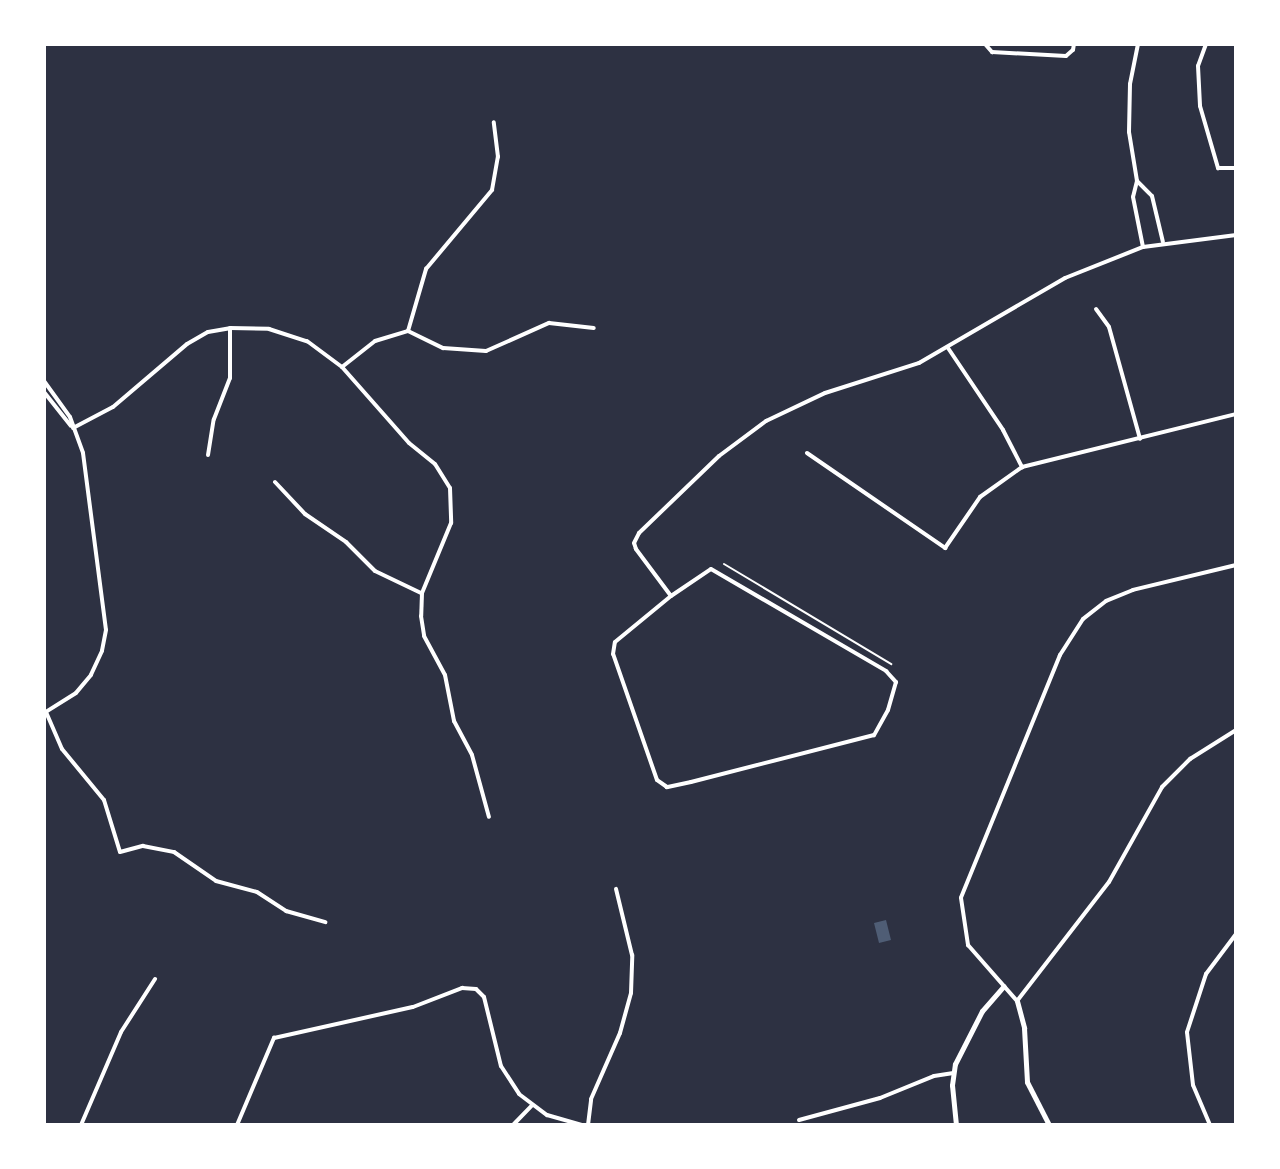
<!DOCTYPE html>
<style>
body{margin:0}
#map{position:relative;width:1280px;height:1169px;overflow:hidden;background:#2d3142;font-family:"Noto Sans",sans-serif}
div>[style]{position:absolute}
[style*='--x']{left:calc(var(--x)*1px);top:calc(var(--y)*1px);width:calc(var(--w)*1px);rotate:calc(var(--a)*1deg)}
.water>*{inset:0;background:#4f5d75}
.path>*{height:2px;margin:-1px;padding:0 1px;transform-origin:1px;border-radius:1px;background:#fff}
.minor>*{height:4px;margin:-2px;padding:0 2px;transform-origin:2px;border-radius:2px;background:#fff}
.tertiary>*{height:5px;margin:-2.5px;padding:0 2.5px;transform-origin:2.5px;border-radius:2.5px;background:#fff}
span{translate:-50% -50%;white-space:nowrap;text-align:center;line-height:1.15;-webkit-text-stroke:6px #fff;paint-order:stroke}
.frame{position:absolute;inset:0;border:46px solid #fff;pointer-events:none}
</style>
<div id="map">
<div class="water">
<i style="clip-path:polygon(886px 920px,891px 940px,879px 943px,874px 923px)"></i>
</div>
<div class="path">
<i style="--x:724;--y:564;--w:195;--a:30.9"></i>
</div>
<div class="minor">
<i style="--x:985;--y:44;--w:11;--a:49"></i>
<i style="--x:992;--y:52;--w:74;--a:3.1"></i>
<i style="--x:1066;--y:56;--w:9;--a:-41"></i>
<i style="--x:1073;--y:50;--w:6;--a:-81"></i>
<i style="--x:1138;--y:44;--w:41;--a:101.3"></i>
<i style="--x:1130;--y:84;--w:48;--a:91.2"></i>
<i style="--x:1129;--y:132;--w:50;--a:80.7"></i>
<i style="--x:1137;--y:181;--w:16;--a:104"></i>
<i style="--x:1133;--y:197;--w:51;--a:78.7"></i>
<i style="--x:1206;--y:44;--w:23;--a:110"></i>
<i style="--x:1198;--y:66;--w:40;--a:87.1"></i>
<i style="--x:1200;--y:106;--w:65;--a:73.8"></i>
<i style="--x:1218;--y:168;--w:18;--a:0"></i>
<i style="--x:1137;--y:181;--w:21;--a:45"></i>
<i style="--x:1152;--y:196;--w:47;--a:76.6"></i>
<i style="--x:1096;--y:309;--w:22;--a:54"></i>
<i style="--x:1109;--y:327;--w:116;--a:74.5"></i>
<i style="--x:408;--y:331;--w:65;--a:-73.8"></i>
<i style="--x:426;--y:269;--w:103;--a:-50.1"></i>
<i style="--x:492;--y:190;--w:34;--a:-80"></i>
<i style="--x:498;--y:157;--w:35;--a:-97"></i>
<i style="--x:948;--y:348;--w:99;--a:56.1"></i>
<i style="--x:1003;--y:430;--w:42;--a:62.8"></i>
<i style="--x:342;--y:367;--w:42;--a:-38.2"></i>
<i style="--x:375;--y:341;--w:34;--a:-17"></i>
<i style="--x:408;--y:331;--w:39;--a:26"></i>
<i style="--x:443;--y:348;--w:43;--a:4"></i>
<i style="--x:486;--y:351;--w:69;--a:-24"></i>
<i style="--x:549;--y:323;--w:45;--a:6.3"></i>
<i style="--x:44;--y:381;--w:44;--a:54.2"></i>
<i style="--x:70;--y:417;--w:38;--a:70"></i>
<i style="--x:83;--y:453;--w:178;--a:82.6"></i>
<i style="--x:106;--y:630;--w:21;--a:101"></i>
<i style="--x:102;--y:651;--w:26;--a:115"></i>
<i style="--x:91;--y:675;--w:23;--a:130"></i>
<i style="--x:76;--y:693;--w:36;--a:148"></i>
<i style="--x:44;--y:392;--w:43;--a:51.5"></i>
<i style="--x:73;--y:428;--w:45;--a:-27.7"></i>
<i style="--x:113;--y:407;--w:97;--a:-40.4"></i>
<i style="--x:187;--y:344;--w:24;--a:-30"></i>
<i style="--x:208;--y:332;--w:22;--a:-10"></i>
<i style="--x:230;--y:328;--w:39;--a:1"></i>
<i style="--x:269;--y:329;--w:40;--a:18"></i>
<i style="--x:307;--y:341;--w:44;--a:36.6"></i>
<i style="--x:342;--y:367;--w:101;--a:48.6"></i>
<i style="--x:409;--y:443;--w:33;--a:39"></i>
<i style="--x:435;--y:464;--w:28;--a:58"></i>
<i style="--x:450;--y:488;--w:35;--a:88"></i>
<i style="--x:451;--y:523;--w:76;--a:112.5"></i>
<i style="--x:422;--y:593;--w:23;--a:92"></i>
<i style="--x:421;--y:616;--w:20;--a:81"></i>
<i style="--x:424;--y:636;--w:44;--a:61.7"></i>
<i style="--x:445;--y:675;--w:47;--a:78.9"></i>
<i style="--x:454;--y:721;--w:38;--a:62"></i>
<i style="--x:472;--y:755;--w:64;--a:74.7"></i>
<i style="--x:807;--y:453;--w:168;--a:34.5"></i>
<i style="--x:945;--y:548;--w:62;--a:-55.5"></i>
<i style="--x:980;--y:497;--w:52;--a:-35.5"></i>
<i style="--x:1022;--y:467;--w:220;--a:-13.9"></i>
<i style="--x:208;--y:455;--w:36;--a:-81"></i>
<i style="--x:214;--y:419;--w:44;--a:-68.7"></i>
<i style="--x:230;--y:378;--w:49;--a:-90"></i>
<i style="--x:275;--y:482;--w:44;--a:46.8"></i>
<i style="--x:305;--y:514;--w:50;--a:34.3"></i>
<i style="--x:346;--y:542;--w:41;--a:45"></i>
<i style="--x:375;--y:571;--w:51;--a:25.6"></i>
<i style="--x:1236;--y:565;--w:106;--a:166.4"></i>
<i style="--x:1133;--y:590;--w:29;--a:158"></i>
<i style="--x:1106;--y:601;--w:29;--a:142"></i>
<i style="--x:1083;--y:619;--w:43;--a:122.6"></i>
<i style="--x:1060;--y:655;--w:262;--a:112.2"></i>
<i style="--x:961;--y:898;--w:48;--a:81.5"></i>
<i style="--x:968;--y:945;--w:74;--a:48.8"></i>
<i style="--x:1017;--y:1001;--w:150;--a:-52.3"></i>
<i style="--x:1109;--y:882;--w:109;--a:-60.8"></i>
<i style="--x:1162;--y:787;--w:40;--a:-45"></i>
<i style="--x:1190;--y:759;--w:54;--a:-32.2"></i>
<i style="--x:711;--y:569;--w:203;--a:30.2"></i>
<i style="--x:886;--y:671;--w:15;--a:48"></i>
<i style="--x:896;--y:682;--w:29;--a:106"></i>
<i style="--x:888;--y:710;--w:29;--a:119"></i>
<i style="--x:874;--y:735;--w:189;--a:165.6"></i>
<i style="--x:691;--y:782;--w:25;--a:168"></i>
<i style="--x:667;--y:787;--w:12;--a:-145"></i>
<i style="--x:657;--y:780;--w:133;--a:-109.2"></i>
<i style="--x:613;--y:654;--w:12;--a:-81"></i>
<i style="--x:615;--y:642;--w:72;--a:-39.4"></i>
<i style="--x:671;--y:596;--w:48;--a:-34"></i>
<i style="--x:671;--y:596;--w:59;--a:-126.7"></i>
<i style="--x:636;--y:549;--w:6;--a:-108"></i>
<i style="--x:634;--y:543;--w:11;--a:-63"></i>
<i style="--x:639;--y:533;--w:111;--a:-43.9"></i>
<i style="--x:719;--y:456;--w:59;--a:-36.7"></i>
<i style="--x:766;--y:421;--w:65;--a:-25.4"></i>
<i style="--x:825;--y:393;--w:99;--a:-17.7"></i>
<i style="--x:919;--y:363;--w:169;--a:-30.2"></i>
<i style="--x:1065;--y:278;--w:84;--a:-21.7"></i>
<i style="--x:1143;--y:247;--w:94;--a:-7.4"></i>
<i style="--x:46;--y:712;--w:40;--a:66.6"></i>
<i style="--x:62;--y:749;--w:66;--a:50.5"></i>
<i style="--x:104;--y:800;--w:54;--a:72.9"></i>
<i style="--x:120;--y:852;--w:24;--a:-15"></i>
<i style="--x:143;--y:846;--w:32;--a:11"></i>
<i style="--x:174;--y:852;--w:51;--a:34.6"></i>
<i style="--x:216;--y:881;--w:42;--a:15"></i>
<i style="--x:257;--y:892;--w:35;--a:33"></i>
<i style="--x:286;--y:911;--w:41;--a:15.8"></i>
<i style="--x:799;--y:1120;--w:84;--a:-15.2"></i>
<i style="--x:880;--y:1098;--w:58;--a:-22.2"></i>
<i style="--x:934;--y:1076;--w:18;--a:-9"></i>
<i style="--x:81;--y:1125;--w:101;--a:-66.7"></i>
<i style="--x:121;--y:1032;--w:63;--a:-57.3"></i>
<i style="--x:237;--y:1125;--w:95;--a:-67"></i>
<i style="--x:274;--y:1038;--w:142;--a:-12.6"></i>
<i style="--x:413;--y:1007;--w:53;--a:-21.2"></i>
<i style="--x:462;--y:988;--w:14;--a:4"></i>
<i style="--x:476;--y:989;--w:11;--a:45"></i>
<i style="--x:484;--y:997;--w:71;--a:76.2"></i>
<i style="--x:501;--y:1066;--w:33;--a:57"></i>
<i style="--x:519;--y:1094;--w:35;--a:37"></i>
<i style="--x:547;--y:1115;--w:37;--a:16"></i>
<i style="--x:513;--y:1125;--w:28;--a:-46"></i>
<i style="--x:588;--y:1125;--w:26;--a:-83"></i>
<i style="--x:591;--y:1099;--w:72;--a:-66.3"></i>
<i style="--x:620;--y:1033;--w:41;--a:-74.6"></i>
<i style="--x:631;--y:993;--w:38;--a:-88"></i>
<i style="--x:632;--y:955;--w:68;--a:-103.6"></i>
<i style="--x:1210;--y:1125;--w:43;--a:-113"></i>
<i style="--x:1193;--y:1085;--w:53;--a:-96.5"></i>
<i style="--x:1187;--y:1032;--w:61;--a:-71.9"></i>
<i style="--x:1206;--y:974;--w:50;--a:-53.1"></i>
</div>
<div class="tertiary">
<i style="--x:1017;--y:1001;--w:28;--a:75"></i>
<i style="--x:1024;--y:1028;--w:54;--a:86.8"></i>
<i style="--x:1027;--y:1082;--w:48;--a:62.9"></i>
<i style="--x:956;--y:1125;--w:40;--a:-95.7"></i>
<i style="--x:952;--y:1085;--w:21;--a:-82"></i>
<i style="--x:955;--y:1064;--w:59;--a:-63"></i>
<i style="--x:982;--y:1011;--w:33;--a:-49"></i>
</div>
<div class="frame"></div>
</div>
